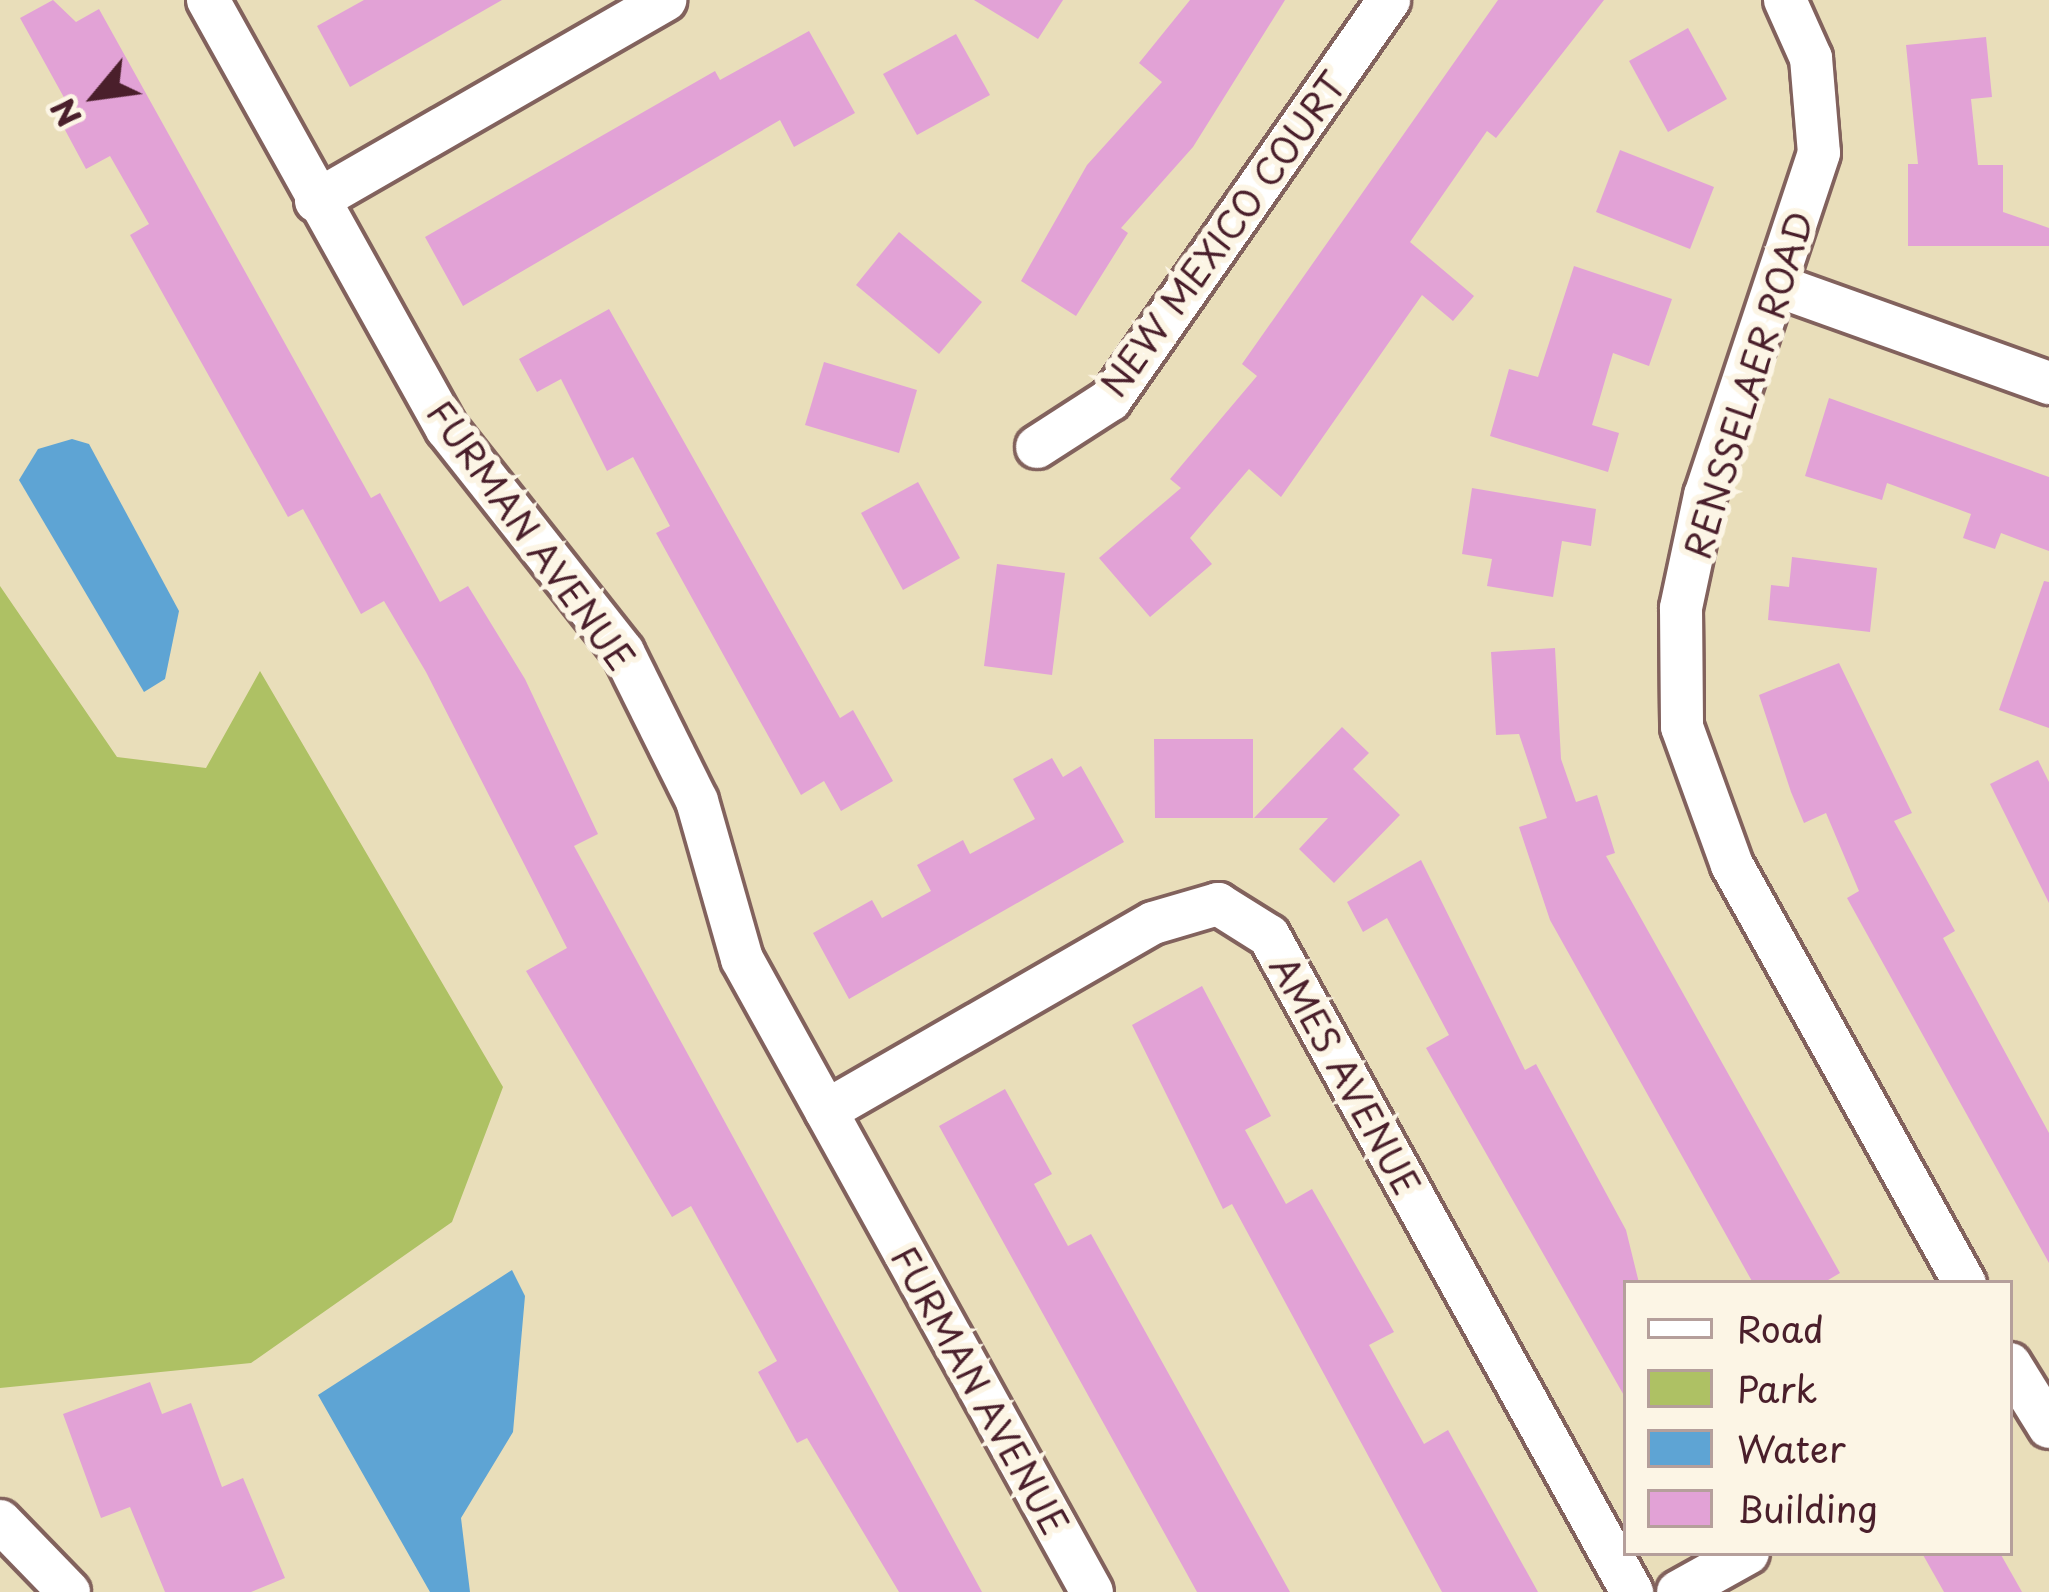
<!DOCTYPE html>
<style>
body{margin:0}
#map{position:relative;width:2049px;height:1592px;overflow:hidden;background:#e9deba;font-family:"Playpen Sans",sans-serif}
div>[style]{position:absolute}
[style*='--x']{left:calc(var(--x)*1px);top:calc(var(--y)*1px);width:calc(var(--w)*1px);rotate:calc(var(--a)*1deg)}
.green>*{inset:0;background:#aec164}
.water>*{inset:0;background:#5ea4d4}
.building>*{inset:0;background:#e2a2d6}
.roads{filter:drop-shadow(3px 0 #82625d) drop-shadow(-3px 0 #82625d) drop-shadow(0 3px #82625d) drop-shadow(0 -3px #82625d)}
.minor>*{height:42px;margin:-21px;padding:0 21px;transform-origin:21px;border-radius:21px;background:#fff}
span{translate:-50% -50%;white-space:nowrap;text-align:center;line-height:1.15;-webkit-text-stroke:12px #fcf5e5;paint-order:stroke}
.street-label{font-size:36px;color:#4a1f2b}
.legend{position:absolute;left:1623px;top:1280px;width:390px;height:276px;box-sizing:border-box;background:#fcf5e5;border:3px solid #b59f9b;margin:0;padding:15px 21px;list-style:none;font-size:36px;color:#4a1f2b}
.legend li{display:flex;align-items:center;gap:24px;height:60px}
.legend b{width:60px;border:3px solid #b59f9b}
.north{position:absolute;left:36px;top:36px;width:120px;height:120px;-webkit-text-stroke:9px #fcf5e5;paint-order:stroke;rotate:241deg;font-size:33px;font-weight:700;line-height:48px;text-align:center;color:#4a1f2b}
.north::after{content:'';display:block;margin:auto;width:42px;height:54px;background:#4a1f2b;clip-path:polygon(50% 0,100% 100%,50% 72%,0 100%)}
</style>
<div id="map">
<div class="green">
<i style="clip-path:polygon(0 586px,117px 757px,206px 768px,260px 671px,503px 1087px,452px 1222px,251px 1363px,0 1388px)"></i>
</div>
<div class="water">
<i style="clip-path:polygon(72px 439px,89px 444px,179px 611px,165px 679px,144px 692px,19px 480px,38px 449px)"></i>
<i style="clip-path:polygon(512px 1270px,525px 1296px,513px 1432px,461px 1518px,470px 1592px,430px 1592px,318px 1395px)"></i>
</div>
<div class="building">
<i style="clip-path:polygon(53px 0,76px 22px,99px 9px,371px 498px,380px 493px,440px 602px,468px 586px,525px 679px,598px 834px,574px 846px,982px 1592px,899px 1592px,807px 1438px,797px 1443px,758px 1372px,777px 1361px,691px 1206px,672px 1217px,526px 971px,567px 948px,426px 672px,384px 601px,361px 614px,303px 509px,288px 517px,130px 235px,149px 224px,110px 156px,86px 169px,64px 128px,77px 121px,20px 18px)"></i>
<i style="clip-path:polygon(364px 0,502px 0,350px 87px,317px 26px)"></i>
<i style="clip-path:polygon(974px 0,1063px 0,1038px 39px)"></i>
<i style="clip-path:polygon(1190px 0,1285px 0,1193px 147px,1121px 228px,1128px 233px,1076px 316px,1021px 281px,1087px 165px,1162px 82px,1139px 63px)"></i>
<i style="clip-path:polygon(1498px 0,1604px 0,1496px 138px,1487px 131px,1410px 242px,1474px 296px,1453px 321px,1422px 295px,1281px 497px,1249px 469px,1190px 538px,1212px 564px,1150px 617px,1099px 558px,1181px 488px,1170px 479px,1257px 376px,1242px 364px)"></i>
<i style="clip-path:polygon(1688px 28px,1727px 99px,1668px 132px,1629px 61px)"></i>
<i style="clip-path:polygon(809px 31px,855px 113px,794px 147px,780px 120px,463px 306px,425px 237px,715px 71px,720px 80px)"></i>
<i style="clip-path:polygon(956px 34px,990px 95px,917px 135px,883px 74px)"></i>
<i style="clip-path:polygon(1986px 37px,1992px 97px,1971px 99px,1978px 165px,2003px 165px,2003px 212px,2049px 228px,2049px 246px,1908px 246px,1908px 164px,1918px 164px,1906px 45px)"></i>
<i style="clip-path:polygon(1620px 150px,1714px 187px,1690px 249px,1596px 212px)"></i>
<i style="clip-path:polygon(899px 232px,982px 302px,939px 354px,856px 285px)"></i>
<i style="clip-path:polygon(1574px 266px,1672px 299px,1649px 366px,1613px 353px,1592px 425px,1619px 433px,1608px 472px,1490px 436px,1509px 369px,1538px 377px)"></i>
<i style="clip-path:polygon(609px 309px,840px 718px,853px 710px,893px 781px,841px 811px,824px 781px,801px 795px,656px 533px,670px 526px,633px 457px,607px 471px,561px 379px,537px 392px,519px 359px)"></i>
<i style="clip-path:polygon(824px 362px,917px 390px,899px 453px,805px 425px)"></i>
<i style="clip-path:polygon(1829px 398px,2049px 477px,2049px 551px,2001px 533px,1995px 549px,1963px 538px,1971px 514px,1887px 483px,1882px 500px,1805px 476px)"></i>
<i style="clip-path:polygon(918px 482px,960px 558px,903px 590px,861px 513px)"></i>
<i style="clip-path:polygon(1472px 488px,1596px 509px,1591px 546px,1562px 541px,1553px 597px,1487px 586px,1492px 559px,1462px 554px)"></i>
<i style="clip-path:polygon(1792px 557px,1877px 568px,1870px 632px,1768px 620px,1771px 585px,1789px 587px)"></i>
<i style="clip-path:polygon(997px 564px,1065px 573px,1052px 675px,984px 666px)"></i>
<i style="clip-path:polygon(2044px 581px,2049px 582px,2049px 728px,1999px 710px)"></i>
<i style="clip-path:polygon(1555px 648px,1561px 759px,1576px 802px,1597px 795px,1615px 853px,1606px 856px,1840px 1273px,1823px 1283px,1753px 1283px,1550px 920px,1519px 827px,1547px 818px,1519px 734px,1496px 735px,1491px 652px)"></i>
<i style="clip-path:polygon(1839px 663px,1912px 813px,1894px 821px,1955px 931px,1943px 938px,2049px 1133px,2049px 1263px,1847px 898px,1859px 891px,1826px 813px,1804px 823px,1791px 792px,1759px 695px)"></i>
<i style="clip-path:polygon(1342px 727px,1369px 753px,1353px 769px,1400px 815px,1334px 883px,1299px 849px,1328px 818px,1254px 818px)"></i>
<i style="clip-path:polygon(1154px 739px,1253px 739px,1253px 818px,1155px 818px)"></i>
<i style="clip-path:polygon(1052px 758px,1063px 777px,1081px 766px,1124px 842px,849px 999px,813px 933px,872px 900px,882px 918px,931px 891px,917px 865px,963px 840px,970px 854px,1035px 819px,1013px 779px)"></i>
<i style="clip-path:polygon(2038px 760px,2049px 782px,2049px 903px,1990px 784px)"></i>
<i style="clip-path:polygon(1421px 860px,1525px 1070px,1536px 1064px,1626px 1230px,1639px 1283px,1626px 1283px,1626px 1399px,1426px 1048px,1449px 1035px,1387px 918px,1363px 932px,1347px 902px)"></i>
<i style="clip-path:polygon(1202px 986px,1271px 1116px,1245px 1130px,1286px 1204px,1312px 1189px,1394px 1332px,1369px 1345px,1391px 1385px,1424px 1444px,1448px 1430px,1538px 1592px,1442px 1592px,1232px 1204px,1223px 1209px,1132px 1025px)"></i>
<i style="clip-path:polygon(1005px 1089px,1052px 1174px,1034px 1184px,1068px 1246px,1091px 1234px,1290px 1592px,1197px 1592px,939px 1126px)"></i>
<i style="clip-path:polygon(150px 1382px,162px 1414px,191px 1403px,222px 1487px,243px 1478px,285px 1578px,251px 1592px,165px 1592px,130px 1507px,101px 1518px,63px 1414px)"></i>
<i style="clip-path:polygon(1922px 1553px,2000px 1553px,2022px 1592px,1944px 1592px)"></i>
</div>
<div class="roads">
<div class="minor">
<i style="--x:208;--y:0;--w:491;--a:60.9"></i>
<i style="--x:447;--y:429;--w:284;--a:51.7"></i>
<i style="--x:623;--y:652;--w:166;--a:63.6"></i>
<i style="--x:697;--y:801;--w:164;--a:74.1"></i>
<i style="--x:742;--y:959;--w:723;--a:61.06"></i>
<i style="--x:1785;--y:0;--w:64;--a:65.9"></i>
<i style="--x:1811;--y:58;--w:95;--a:85.2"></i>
<i style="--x:1819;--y:153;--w:360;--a:108.4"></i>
<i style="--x:1705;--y:495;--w:116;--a:102"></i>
<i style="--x:1681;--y:608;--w:119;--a:89.5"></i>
<i style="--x:1682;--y:727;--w:147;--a:70.1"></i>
<i style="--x:1732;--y:865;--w:479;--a:60.9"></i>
<i style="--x:316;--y:201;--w:403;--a:-29.9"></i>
<i style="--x:1781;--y:287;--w:285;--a:19.7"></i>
<i style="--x:1037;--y:447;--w:87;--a:-32.8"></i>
<i style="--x:1110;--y:400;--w:488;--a:-55.1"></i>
<i style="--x:826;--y:1111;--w:377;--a:-29.9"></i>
<i style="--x:1153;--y:923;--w:68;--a:-16.3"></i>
<i style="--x:1218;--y:904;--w:60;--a:32.1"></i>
<i style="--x:1269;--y:936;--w:750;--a:61.04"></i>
<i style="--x:2010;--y:1364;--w:74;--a:58.2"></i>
<i style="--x:0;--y:1521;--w:99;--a:45.8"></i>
<i style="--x:1678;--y:1592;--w:80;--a:-29.1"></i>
</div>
</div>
<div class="street-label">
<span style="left:1223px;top:234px;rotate:-54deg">NEW MEXICO COURT</span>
<span style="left:1748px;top:385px;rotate:-73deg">RENSSELAER ROAD</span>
<span style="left:531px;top:535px;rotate:54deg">FURMAN AVENUE</span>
<span style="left:1346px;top:1075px;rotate:61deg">AMES AVENUE</span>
<span style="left:980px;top:1390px;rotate:61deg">FURMAN AVENUE</span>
</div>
<ul class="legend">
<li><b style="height:15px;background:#fff"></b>Road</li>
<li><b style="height:33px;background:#aec164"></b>Park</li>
<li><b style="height:33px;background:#5ea4d4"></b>Water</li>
<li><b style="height:33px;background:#e2a2d6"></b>Building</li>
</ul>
<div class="north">N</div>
</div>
